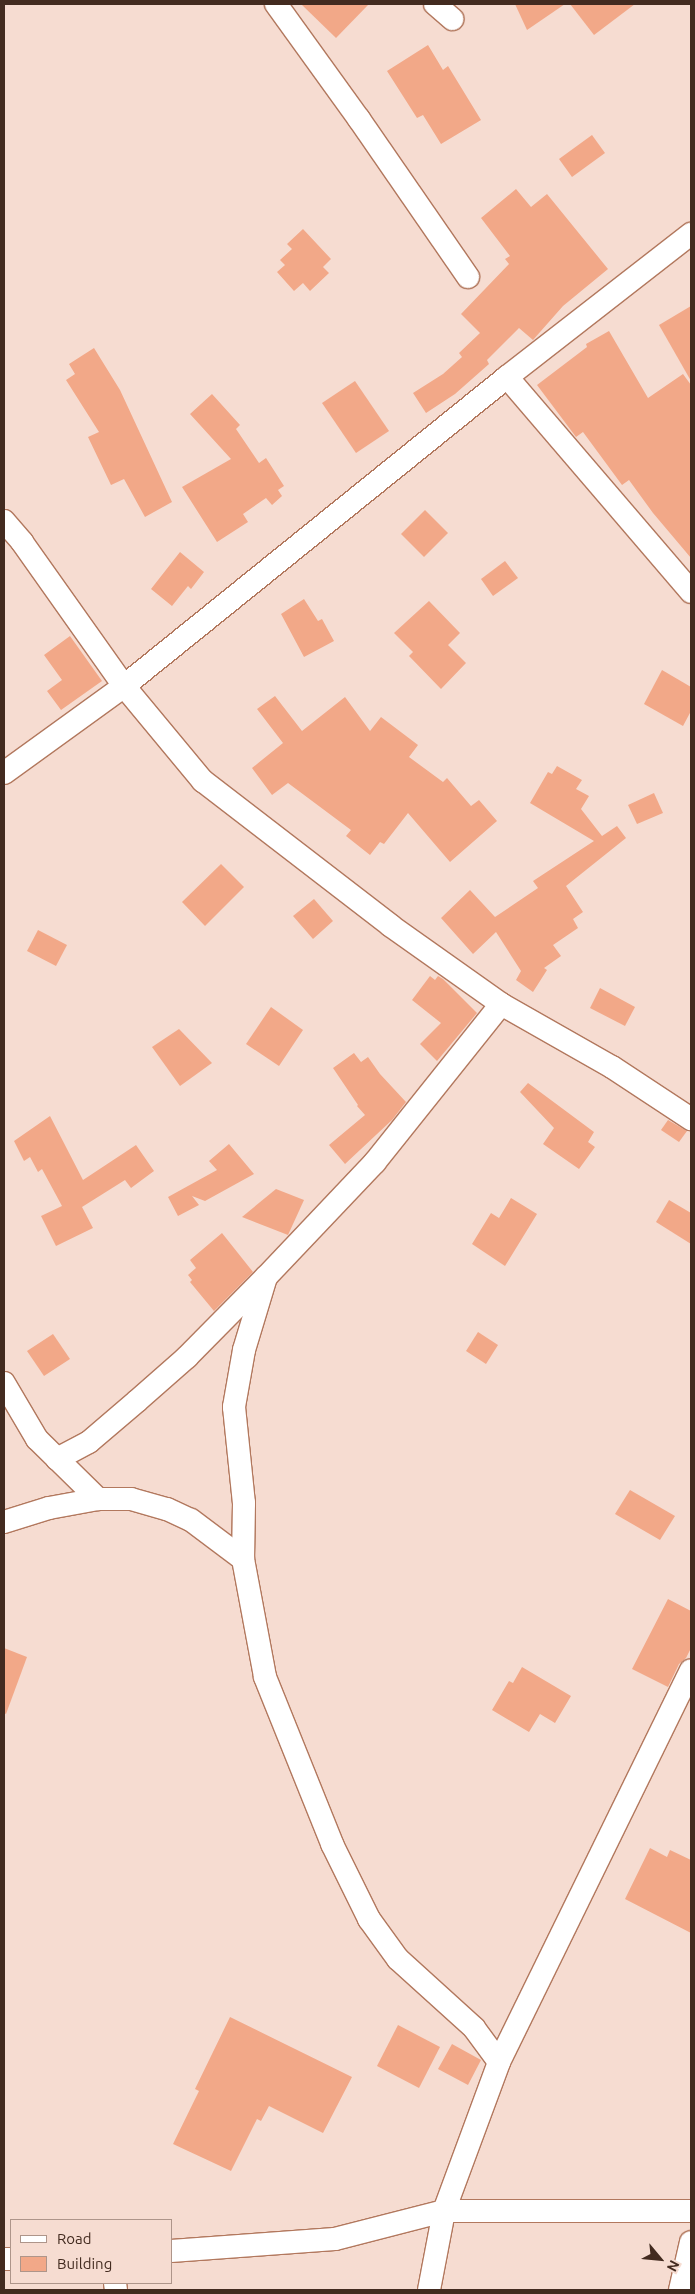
<!DOCTYPE html>
<style>
body{margin:0}
#map{position:relative;width:695px;height:2294px;overflow:hidden;background:#f6dcd1;font-family:Ubuntu,sans-serif}
div>[style]{position:absolute}
[style*='--x']{left:calc(var(--x)*1px);top:calc(var(--y)*1px);width:calc(var(--w)*1px);rotate:calc(var(--a)*1deg)}
.building>*{inset:0;background:#f2a888}
.roads{filter:drop-shadow(1px 0 #b2785e) drop-shadow(-1px 0 #b2785e) drop-shadow(0 1px #b2785e) drop-shadow(0 -1px #b2785e)}
.minor>*{height:22px;margin:-11px;padding:0 11px;transform-origin:11px;border-radius:11px;background:#fff}
span{translate:-50% -50%;white-space:nowrap;text-align:center;line-height:1.15;-webkit-text-stroke:4px #f6dcd1;paint-order:stroke}
.frame{position:absolute;inset:0;border:5px solid #432b20;pointer-events:none}
.legend{position:absolute;left:10px;top:2219px;width:162px;height:65px;box-sizing:border-box;background:#f6dcd1;border:1px solid #ae958a;margin:0;padding:6px 9px;list-style:none;font-size:15px;color:#432b20}
.legend li{display:flex;align-items:center;gap:10px;height:25px}
.legend b{width:25px;border:1px solid #ae958a}
.north{position:absolute;left:635px;top:2234px;width:50px;height:50px;-webkit-text-stroke:4px #f6dcd1;paint-order:stroke;rotate:118deg;font-size:14px;font-weight:700;line-height:20px;text-align:center;color:#432b20}
.north::after{content:'';display:block;margin:auto;width:18px;height:22px;background:#432b20;clip-path:polygon(50% 0,100% 100%,50% 72%,0 100%)}
</style>
<div id="map">
<div class="building">
<i style="clip-path:polygon(301px 4px,369px 4px,336px 38px)"></i>
<i style="clip-path:polygon(515px 4px,565px 4px,527px 30px)"></i>
<i style="clip-path:polygon(570px 4px,635px 4px,594px 35px)"></i>
<i style="clip-path:polygon(428px 45px,443px 70px,448px 66px,481px 120px,441px 144px,423px 115px,417px 118px,387px 71px)"></i>
<i style="clip-path:polygon(592px 135px,605px 153px,572px 177px,559px 159px)"></i>
<i style="clip-path:polygon(516px 189px,531px 207px,547px 194px,608px 269px,563px 306px,533px 340px,519px 328px,487px 360px,489px 364px,455px 394px,426px 413px,413px 393px,443px 374px,462px 357px,459px 353px,480px 333px,461px 314px,509px 264px,505px 259px,510px 256px,481px 218px)"></i>
<i style="clip-path:polygon(303px 229px,331px 259px,323px 267px,329px 273px,310px 291px,303px 283px,294px 291px,277px 272px,285px 265px,280px 260px,292px 249px,287px 244px)"></i>
<i style="clip-path:polygon(691px 306px,691px 381px,659px 325px)"></i>
<i style="clip-path:polygon(609px 331px,648px 398px,683px 374px,691px 385px,691px 558px,653px 513px,629px 480px,622px 485px,583px 432px,576px 437px,537px 385px,587px 347px,586px 344px)"></i>
<i style="clip-path:polygon(94px 348px,120px 390px,172px 502px,145px 517px,124px 479px,111px 485px,88px 437px,99px 432px,66px 380px,75px 374px,69px 364px)"></i>
<i style="clip-path:polygon(355px 381px,389px 431px,356px 453px,322px 403px)"></i>
<i style="clip-path:polygon(212px 394px,240px 425px,236px 429px,259px 463px,266px 458px,284px 486px,278px 490px,282px 496px,272px 505px,266px 498px,243px 514px,248px 522px,217px 542px,182px 487px,231px 459px,190px 414px)"></i>
<i style="clip-path:polygon(425px 510px,448px 533px,424px 557px,401px 534px)"></i>
<i style="clip-path:polygon(180px 552px,204px 572px,191px 589px,188px 586px,172px 606px,151px 589px)"></i>
<i style="clip-path:polygon(505px 561px,518px 578px,493px 596px,481px 579px)"></i>
<i style="clip-path:polygon(304px 599px,318px 621px,322px 619px,334px 641px,304px 657px,281px 614px)"></i>
<i style="clip-path:polygon(429px 601px,460px 633px,448px 645px,466px 663px,441px 689px,409px 656px,413px 652px,394px 633px)"></i>
<i style="clip-path:polygon(70px 636px,102px 681px,61px 710px,47px 691px,62px 680px,44px 655px)"></i>
<i style="clip-path:polygon(662px 670px,691px 687px,691px 711px,683px 726px,644px 704px)"></i>
<i style="clip-path:polygon(275px 696px,302px 731px,345px 697px,370px 731px,381px 717px,418px 745px,409px 757px,443px 782px,447px 778px,471px 806px,479px 800px,497px 821px,450px 862px,408px 813px,384px 844px,380px 842px,370px 855px,346px 836px,351px 830px,288px 783px,272px 795px,252px 768px,283px 743px,257px 709px)"></i>
<i style="clip-path:polygon(557px 766px,582px 780px,576px 789px,589px 796px,581px 809px,602px 836px,617px 826px,626px 838px,566px 886px,583px 912px,573px 919px,578px 928px,553px 945px,561px 956px,544px 968px,547px 970px,533px 992px,516px 980px,521px 971px,496px 932px,473px 954px,441px 918px,470px 890px,495px 917px,538px 888px,533px 881px,594px 841px,530px 803px,548px 772px,552px 774px)"></i>
<i style="clip-path:polygon(654px 793px,663px 813px,637px 824px,628px 805px)"></i>
<i style="clip-path:polygon(221px 864px,244px 887px,205px 926px,182px 902px)"></i>
<i style="clip-path:polygon(314px 899px,333px 921px,313px 939px,293px 916px)"></i>
<i style="clip-path:polygon(38px 930px,67px 945px,56px 966px,27px 951px)"></i>
<i style="clip-path:polygon(430px 976px,435px 980px,438px 976px,443px 979px,477px 1013px,437px 1061px,420px 1044px,441px 1023px,412px 1000px)"></i>
<i style="clip-path:polygon(600px 988px,635px 1007px,625px 1026px,590px 1008px)"></i>
<i style="clip-path:polygon(271px 1007px,303px 1030px,279px 1066px,246px 1044px)"></i>
<i style="clip-path:polygon(179px 1029px,212px 1063px,180px 1086px,152px 1047px)"></i>
<i style="clip-path:polygon(354px 1053px,361px 1062px,368px 1057px,380px 1074px,406px 1102px,392px 1120px,345px 1164px,329px 1145px,365px 1115px,357px 1106px,358px 1105px,333px 1068px)"></i>
<i style="clip-path:polygon(528px 1083px,594px 1132px,588px 1142px,595px 1147px,579px 1169px,543px 1144px,554px 1128px,520px 1092px)"></i>
<i style="clip-path:polygon(50px 1116px,83px 1180px,136px 1145px,154px 1171px,131px 1188px,125px 1180px,82px 1207px,93px 1228px,56px 1246px,41px 1216px,62px 1206px,42px 1169px,38px 1172px,30px 1157px,24px 1161px,14px 1141px)"></i>
<i style="clip-path:polygon(668px 1120px,687px 1131px,679px 1142px,661px 1130px)"></i>
<i style="clip-path:polygon(229px 1144px,254px 1174px,205px 1201px,192px 1196px,199px 1205px,178px 1216px,168px 1197px,217px 1170px,209px 1161px)"></i>
<i style="clip-path:polygon(276px 1189px,304px 1200px,288px 1235px,242px 1217px)"></i>
<i style="clip-path:polygon(511px 1198px,537px 1214px,505px 1266px,472px 1244px,491px 1213px,499px 1218px)"></i>
<i style="clip-path:polygon(669px 1200px,691px 1213px,691px 1244px,656px 1222px)"></i>
<i style="clip-path:polygon(222px 1233px,253px 1272px,214px 1311px,190px 1282px,192px 1280px,188px 1275px,196px 1268px,190px 1260px)"></i>
<i style="clip-path:polygon(478px 1332px,498px 1345px,486px 1364px,466px 1351px)"></i>
<i style="clip-path:polygon(53px 1334px,70px 1359px,44px 1376px,27px 1351px)"></i>
<i style="clip-path:polygon(630px 1490px,675px 1516px,660px 1540px,615px 1514px)"></i>
<i style="clip-path:polygon(668px 1599px,691px 1611px,691px 1648px,686px 1658px,679px 1664px,668px 1687px,632px 1669px)"></i>
<i style="clip-path:polygon(4px 1648px,27px 1657px,6px 1714px,4px 1713px)"></i>
<i style="clip-path:polygon(522px 1667px,571px 1696px,555px 1723px,540px 1714px,529px 1732px,492px 1710px,509px 1681px,513px 1683px)"></i>
<i style="clip-path:polygon(650px 1848px,667px 1857px,670px 1850px,691px 1860px,691px 1933px,625px 1899px)"></i>
<i style="clip-path:polygon(230px 2017px,352px 2077px,323px 2133px,269px 2106px,261px 2121px,257px 2119px,231px 2171px,173px 2144px,199px 2091px,195px 2089px)"></i>
<i style="clip-path:polygon(398px 2025px,440px 2047px,419px 2088px,377px 2066px)"></i>
<i style="clip-path:polygon(452px 2044px,481px 2060px,468px 2085px,438px 2069px)"></i>
</div>
<div class="roads">
<div class="minor">
<i style="--x:276;--y:4;--w:142;--a:54.2"></i>
<i style="--x:359;--y:119;--w:192;--a:55.4"></i>
<i style="--x:435;--y:4;--w:23;--a:41"></i>
<i style="--x:507;--y:377;--w:283;--a:49.4"></i>
<i style="--x:4;--y:521;--w:28;--a:49"></i>
<i style="--x:22;--y:542;--w:176;--a:54.7"></i>
<i style="--x:124;--y:686;--w:124;--a:50.3"></i>
<i style="--x:203;--y:781;--w:237;--a:37.6"></i>
<i style="--x:391;--y:926;--w:135;--a:35.3"></i>
<i style="--x:501;--y:1004;--w:128;--a:29.6"></i>
<i style="--x:612;--y:1067;--w:95;--a:33.4"></i>
<i style="--x:4;--y:773;--w:148;--a:-35.9"></i>
<i style="--x:124;--y:686;--w:492;--a:-38.9"></i>
<i style="--x:507;--y:377;--w:233;--a:-37.9"></i>
<i style="--x:266;--y:1277;--w:76;--a:106.8"></i>
<i style="--x:244;--y:1350;--w:58;--a:100"></i>
<i style="--x:234;--y:1407;--w:97;--a:84.1"></i>
<i style="--x:244;--y:1503;--w:56;--a:91"></i>
<i style="--x:243;--y:1559;--w:120;--a:79.4"></i>
<i style="--x:265;--y:1677;--w:180;--a:68.1"></i>
<i style="--x:332;--y:1844;--w:84;--a:63.7"></i>
<i style="--x:369;--y:1919;--w:49;--a:54.1"></i>
<i style="--x:398;--y:1959;--w:103;--a:42.2"></i>
<i style="--x:474;--y:2028;--w:42;--a:53.7"></i>
<i style="--x:4;--y:1383;--w:65;--a:59.5"></i>
<i style="--x:37;--y:1439;--w:86;--a:44.5"></i>
<i style="--x:57;--y:1459;--w:36;--a:-28"></i>
<i style="--x:89;--y:1442;--w:63;--a:-40.5"></i>
<i style="--x:137;--y:1401;--w:67;--a:-41.3"></i>
<i style="--x:187;--y:1357;--w:112;--a:-45.4"></i>
<i style="--x:266;--y:1277;--w:158;--a:-46.5"></i>
<i style="--x:375;--y:1162;--w:202;--a:-51.4"></i>
<i style="--x:4;--y:1522;--w:47;--a:-17.3"></i>
<i style="--x:49;--y:1508;--w:50;--a:-10.4"></i>
<i style="--x:98;--y:1499;--w:33;--a:0"></i>
<i style="--x:131;--y:1499;--w:37;--a:16"></i>
<i style="--x:167;--y:1509;--w:26;--a:25"></i>
<i style="--x:191;--y:1520;--w:65;--a:36.9"></i>
<i style="--x:171;--y:2251;--w:164;--a:-4.2"></i>
<i style="--x:335;--y:2239;--w:113;--a:-14.4"></i>
<i style="--x:444;--y:2211;--w:247;--a:0"></i>
<i style="--x:4;--y:2259;--w:7;--a:0"></i>
<i style="--x:115;--y:2283;--w:7;--a:82"></i>
<i style="--x:429;--y:2290;--w:80;--a:-79.2"></i>
<i style="--x:444;--y:2211;--w:159;--a:-69.7"></i>
<i style="--x:499;--y:2062;--w:436;--a:-63.9"></i>
<i style="--x:680;--y:2290;--w:49;--a:-77.1"></i>
</div>
</div>
<div class="frame"></div>
<ul class="legend">
<li><b style="height:6px;background:#fff"></b>Road</li>
<li><b style="height:14px;background:#f2a888"></b>Building</li>
</ul>
<div class="north">N</div>
</div>
